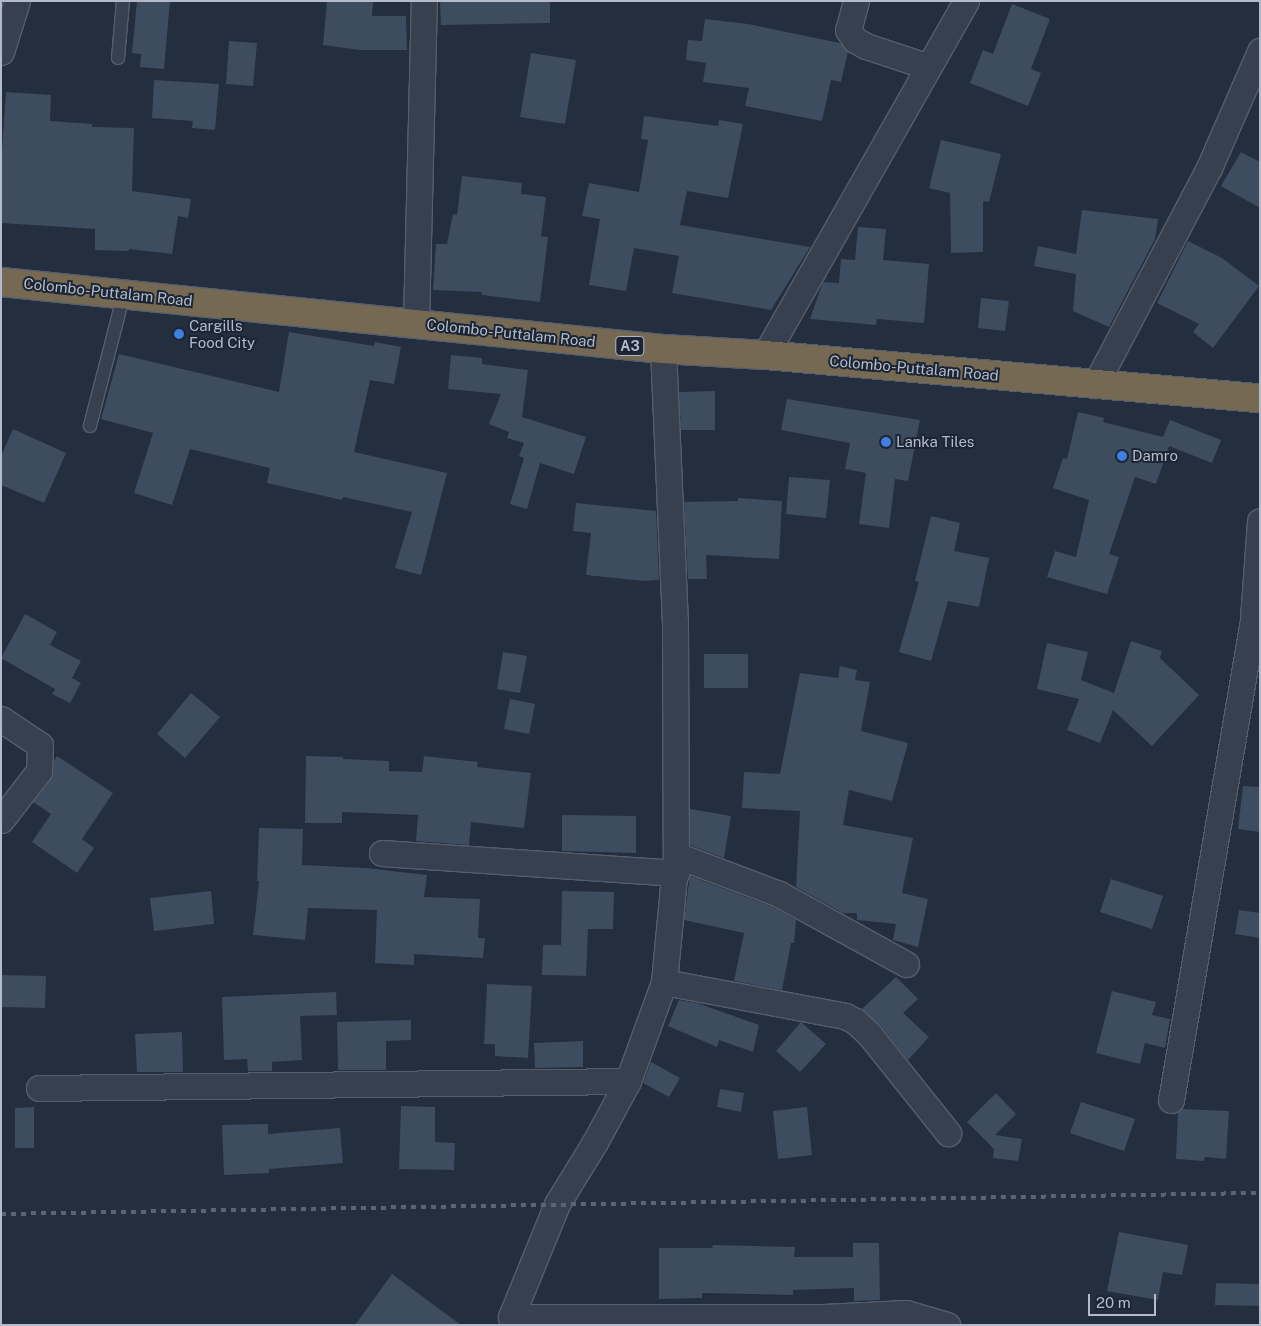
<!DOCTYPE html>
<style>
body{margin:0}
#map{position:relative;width:1261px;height:1326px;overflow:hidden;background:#232e3f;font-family:"Public Sans",sans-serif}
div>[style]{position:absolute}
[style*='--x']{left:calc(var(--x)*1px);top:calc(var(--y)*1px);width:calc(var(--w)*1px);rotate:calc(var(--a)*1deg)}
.building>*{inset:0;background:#3e4c5f}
.roads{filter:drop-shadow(1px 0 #555e6d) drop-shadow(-1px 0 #555e6d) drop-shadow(0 1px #555e6d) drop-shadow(0 -1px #555e6d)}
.lane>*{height:12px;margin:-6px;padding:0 6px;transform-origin:6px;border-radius:6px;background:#37404f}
.street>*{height:25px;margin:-12.5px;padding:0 12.5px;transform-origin:12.5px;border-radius:12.5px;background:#37404f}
.highway>*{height:28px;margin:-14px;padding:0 14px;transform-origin:14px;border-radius:14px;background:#766953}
.rail>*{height:4px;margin-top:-2px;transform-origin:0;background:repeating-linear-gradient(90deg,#596476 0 5px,transparent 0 10px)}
.dots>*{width:14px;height:14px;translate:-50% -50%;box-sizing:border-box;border:2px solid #1c2534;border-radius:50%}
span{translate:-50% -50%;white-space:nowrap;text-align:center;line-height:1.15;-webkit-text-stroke:4px #1c2534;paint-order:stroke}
.shield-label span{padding:1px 4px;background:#1c2534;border:1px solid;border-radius:4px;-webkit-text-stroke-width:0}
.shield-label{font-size:14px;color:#b3bbca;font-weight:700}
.street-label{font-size:15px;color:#b3bbca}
.poi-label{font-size:15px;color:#b3bbca}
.left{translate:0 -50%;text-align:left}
.frame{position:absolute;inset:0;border:2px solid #b3bbca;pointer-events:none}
.scale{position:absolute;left:1088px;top:1294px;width:68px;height:22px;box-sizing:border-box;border:2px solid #b3bbca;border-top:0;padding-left:6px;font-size:15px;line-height:18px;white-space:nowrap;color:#b3bbca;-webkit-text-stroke:4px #1c2534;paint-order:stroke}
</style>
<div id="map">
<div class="building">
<i style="clip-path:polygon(137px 1px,170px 1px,164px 69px,140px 67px,141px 54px,132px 53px)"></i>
<i style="clip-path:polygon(327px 1px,373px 1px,372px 16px,406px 16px,407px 50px,360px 50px,323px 45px)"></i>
<i style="clip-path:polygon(440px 1px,550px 1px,550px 23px,441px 25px)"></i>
<i style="clip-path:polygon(1012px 4px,1050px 19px,1031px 69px,1041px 73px,1028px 106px,970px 83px,983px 50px,993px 54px)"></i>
<i style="clip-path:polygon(705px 19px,748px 24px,840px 43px,848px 52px,841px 82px,831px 80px,822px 121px,745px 106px,749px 88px,703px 82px,706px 63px,686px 60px,688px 40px,702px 41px)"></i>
<i style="clip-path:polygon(229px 41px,257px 43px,253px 86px,226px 84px)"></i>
<i style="clip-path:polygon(531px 53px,576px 60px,565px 124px,520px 117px)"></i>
<i style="clip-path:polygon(154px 80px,219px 84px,215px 130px,192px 128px,193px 121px,152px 118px)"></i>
<i style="clip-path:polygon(6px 92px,51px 95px,50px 121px,92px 124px,92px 127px,134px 128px,132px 191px,191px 199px,188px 218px,178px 216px,172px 254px,129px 249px,129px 251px,95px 250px,95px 229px,1px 223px,1px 165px)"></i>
<i style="clip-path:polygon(644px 116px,718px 126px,719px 120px,743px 124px,728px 198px,687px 191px,680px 225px,810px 247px,771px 310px,672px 293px,679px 256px,634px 248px,626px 291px,589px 285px,600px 219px,582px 216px,589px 183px,639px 192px,648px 140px,641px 139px)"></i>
<i style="clip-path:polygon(941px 140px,1001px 154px,989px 202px,983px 201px,983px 252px,951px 253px,950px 193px,929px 188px)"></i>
<i style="clip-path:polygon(1241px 152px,1260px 162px,1260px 208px,1221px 186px)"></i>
<i style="clip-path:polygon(462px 176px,522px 183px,521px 194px,546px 197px,541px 236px,548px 237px,540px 302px,482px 295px,482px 292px,433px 290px,436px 244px,447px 244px,453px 214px,457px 215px)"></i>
<i style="clip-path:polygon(1082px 210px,1158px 219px,1155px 239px,1109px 327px,1073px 311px,1076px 274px,1034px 266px,1038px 246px,1076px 254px)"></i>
<i style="clip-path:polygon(858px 227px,886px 229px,883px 260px,929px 264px,924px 323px,877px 319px,876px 325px,810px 319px,823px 282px,839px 283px,841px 259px,855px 260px)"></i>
<i style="clip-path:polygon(1188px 241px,1222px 258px,1259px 286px,1213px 348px,1193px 332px,1199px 324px,1157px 303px)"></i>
<i style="clip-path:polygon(981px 298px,1009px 301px,1005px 331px,978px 328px)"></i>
<i style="clip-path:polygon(289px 332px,374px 346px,375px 342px,401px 347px,394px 384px,370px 380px,354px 452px,447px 473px,421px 575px,395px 568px,412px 512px,343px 497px,342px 500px,267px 483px,270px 468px,190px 449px,172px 505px,134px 493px,153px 433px,101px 419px,119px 354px,279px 392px)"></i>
<i style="clip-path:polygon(451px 355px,482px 358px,482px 364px,528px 370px,522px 417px,586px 437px,574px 474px,540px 463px,527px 509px,510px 504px,524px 458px,519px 456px,524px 443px,507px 438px,509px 432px,489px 424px,501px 394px,448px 389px)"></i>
<i style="clip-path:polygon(715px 391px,715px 430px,681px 430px,679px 392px)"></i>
<i style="clip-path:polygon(787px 399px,920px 420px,908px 481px,895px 479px,889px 528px,859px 524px,866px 473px,845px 469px,850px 443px,781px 430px)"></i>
<i style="clip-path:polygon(1078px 412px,1104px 418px,1103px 422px,1163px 437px,1170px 420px,1221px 440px,1212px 463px,1169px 446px,1156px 484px,1135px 477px,1109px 554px,1119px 557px,1107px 594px,1047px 577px,1055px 551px,1076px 557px,1089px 500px,1053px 488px,1063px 458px,1067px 459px)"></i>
<i style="clip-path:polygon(13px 429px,66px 453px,44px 503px,1px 485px,1px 456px)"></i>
<i style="clip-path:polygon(789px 477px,830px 480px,826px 518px,786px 514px)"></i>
<i style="clip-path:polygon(738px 498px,782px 501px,779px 559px,706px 555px,707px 579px,688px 579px,684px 502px,738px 501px)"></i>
<i style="clip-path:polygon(576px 503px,656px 511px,659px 580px,644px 581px,586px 575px,591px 533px,573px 531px)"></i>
<i style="clip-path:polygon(931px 516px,960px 523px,954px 551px,989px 558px,979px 607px,948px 601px,931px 661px,899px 652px,919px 582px,915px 581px)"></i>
<i style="clip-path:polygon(25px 614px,57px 632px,50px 645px,81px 661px,72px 678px,81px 683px,70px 703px,52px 694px,55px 689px,1px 658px)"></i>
<i style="clip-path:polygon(1131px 641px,1162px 651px,1160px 658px,1199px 695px,1152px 746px,1113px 710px,1100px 743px,1067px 730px,1079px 699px,1037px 689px,1047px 643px,1088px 652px,1081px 680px,1114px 693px)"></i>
<i style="clip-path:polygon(503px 652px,527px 656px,520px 693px,497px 689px)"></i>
<i style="clip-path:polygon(704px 654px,748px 654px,748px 688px,704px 688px)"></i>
<i style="clip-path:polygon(840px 666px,857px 670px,855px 680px,870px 682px,861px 731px,908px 743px,892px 801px,849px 790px,843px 825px,913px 838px,902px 893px,928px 899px,918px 947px,893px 940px,896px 924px,857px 920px,857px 913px,843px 913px,796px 887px,800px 811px,742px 808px,744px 772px,780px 774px,800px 673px,838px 678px)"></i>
<i style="clip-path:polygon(191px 693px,220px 717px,185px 758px,157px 734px)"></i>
<i style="clip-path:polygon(510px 699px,535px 704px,529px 734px,504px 729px)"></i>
<i style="clip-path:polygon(57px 756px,113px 793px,82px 839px,94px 848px,77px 873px,32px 842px,51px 814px,33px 802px,51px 779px,54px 761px)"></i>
<i style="clip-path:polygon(306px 756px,343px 757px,343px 759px,389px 761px,389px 771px,422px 772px,424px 756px,478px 762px,477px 767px,531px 773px,524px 828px,471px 822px,469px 845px,416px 841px,418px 815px,342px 812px,342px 823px,305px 823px)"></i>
<i style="clip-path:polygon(1243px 786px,1260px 787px,1260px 832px,1238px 829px)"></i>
<i style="clip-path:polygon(690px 809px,731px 816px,724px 858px,690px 845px)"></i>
<i style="clip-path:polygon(562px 815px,636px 816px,636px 853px,562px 851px)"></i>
<i style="clip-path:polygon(259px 828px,303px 829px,302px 865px,366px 868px,427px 875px,424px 897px,480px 899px,478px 938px,485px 938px,483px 958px,414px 954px,414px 965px,375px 963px,377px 910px,308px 908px,305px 940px,253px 935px,259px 881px,257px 881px)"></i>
<i style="clip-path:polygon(690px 876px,773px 907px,796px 920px,794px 943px,791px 943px,782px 990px,734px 981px,744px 933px,684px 920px)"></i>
<i style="clip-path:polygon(1111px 879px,1163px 896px,1152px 929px,1100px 912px)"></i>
<i style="clip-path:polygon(211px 891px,214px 924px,154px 931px,150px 898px)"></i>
<i style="clip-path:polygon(562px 891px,614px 892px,613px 929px,588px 929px,586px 976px,542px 975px,543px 945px,561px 945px)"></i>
<i style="clip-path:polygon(1239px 910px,1260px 913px,1260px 938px,1235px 934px)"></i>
<i style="clip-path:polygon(1px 975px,46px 976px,45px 1008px,1px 1007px)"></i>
<i style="clip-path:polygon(896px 977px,918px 999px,903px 1013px,929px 1037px,908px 1060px,880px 1025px,862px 1009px)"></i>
<i style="clip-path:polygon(487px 984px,532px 986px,528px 1058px,495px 1056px,495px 1044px,484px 1044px)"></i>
<i style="clip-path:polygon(1112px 991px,1156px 1002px,1152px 1015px,1170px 1019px,1165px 1048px,1145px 1043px,1140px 1064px,1096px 1053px)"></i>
<i style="clip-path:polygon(336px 992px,337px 1015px,300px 1016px,302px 1060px,272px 1062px,272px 1071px,248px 1071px,247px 1059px,224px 1060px,222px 997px)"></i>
<i style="clip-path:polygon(679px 1000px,697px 1003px,759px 1025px,753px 1052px,719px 1040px,717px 1047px,668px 1026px)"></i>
<i style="clip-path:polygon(411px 1020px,411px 1040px,386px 1041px,386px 1070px,338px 1070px,337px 1022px)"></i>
<i style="clip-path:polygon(801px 1022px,826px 1044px,800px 1072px,776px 1051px)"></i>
<i style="clip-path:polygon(182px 1032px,183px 1072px,137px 1072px,135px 1034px)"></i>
<i style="clip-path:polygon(583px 1041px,583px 1067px,535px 1068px,534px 1043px)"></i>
<i style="clip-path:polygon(651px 1062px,680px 1078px,669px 1097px,643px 1083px)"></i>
<i style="clip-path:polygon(720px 1089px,744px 1093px,741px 1112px,717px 1107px)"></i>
<i style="clip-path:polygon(996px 1093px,1016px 1114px,995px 1135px,1022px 1139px,1018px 1161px,993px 1158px,994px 1149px,967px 1122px)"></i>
<i style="clip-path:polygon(1081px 1102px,1135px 1119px,1124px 1151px,1070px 1133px)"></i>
<i style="clip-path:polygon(401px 1106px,435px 1107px,435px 1142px,455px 1143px,454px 1170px,399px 1169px)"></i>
<i style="clip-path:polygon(34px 1107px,34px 1148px,15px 1148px,15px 1108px)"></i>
<i style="clip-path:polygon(807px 1107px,812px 1155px,778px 1159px,773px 1111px)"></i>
<i style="clip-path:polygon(1182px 1109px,1229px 1111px,1226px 1159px,1205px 1157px,1204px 1161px,1176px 1159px,1178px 1112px)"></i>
<i style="clip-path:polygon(268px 1124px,268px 1134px,340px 1128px,343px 1163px,269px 1169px,269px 1173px,224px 1175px,222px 1125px)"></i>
<i style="clip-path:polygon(1119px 1232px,1188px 1245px,1182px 1275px,1163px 1272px,1158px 1300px,1107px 1291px)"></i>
<i style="clip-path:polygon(853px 1243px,879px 1243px,880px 1300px,854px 1301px,854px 1288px,793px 1290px,793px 1295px,702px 1293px,702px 1298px,659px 1299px,659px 1248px,712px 1248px,713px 1245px,795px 1247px,794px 1257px,853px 1257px)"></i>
<i style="clip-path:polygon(392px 1274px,461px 1325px,355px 1325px)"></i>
<i style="clip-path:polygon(1216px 1283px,1260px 1284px,1260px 1306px,1215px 1305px)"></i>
</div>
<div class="roads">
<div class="lane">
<i style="--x:118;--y:58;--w:57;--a:-85"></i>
<i style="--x:90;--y:426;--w:136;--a:-75.6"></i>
</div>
<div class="street">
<i style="--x:856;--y:1;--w:30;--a:105"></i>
<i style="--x:848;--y:30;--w:12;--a:55"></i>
<i style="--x:855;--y:40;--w:13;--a:29"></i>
<i style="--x:866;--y:46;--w:66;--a:18.4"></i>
<i style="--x:1;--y:52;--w:53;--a:-72.6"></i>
<i style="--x:416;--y:323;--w:322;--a:-88.6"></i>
<i style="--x:663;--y:349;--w:273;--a:87.5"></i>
<i style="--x:675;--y:622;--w:233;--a:89.8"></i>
<i style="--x:676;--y:855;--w:128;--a:95.4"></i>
<i style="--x:664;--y:982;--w:105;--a:110"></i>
<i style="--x:628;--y:1081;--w:69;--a:118.4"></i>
<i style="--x:595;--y:1142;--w:73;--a:121.5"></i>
<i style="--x:557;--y:1204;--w:122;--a:112.2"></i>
<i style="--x:511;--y:1317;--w:313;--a:0"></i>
<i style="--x:824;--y:1317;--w:82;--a:-2.8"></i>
<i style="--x:906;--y:1313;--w:43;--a:16.3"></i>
<i style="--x:765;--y:355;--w:407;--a:-60.4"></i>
<i style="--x:1095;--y:385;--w:245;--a:-62.3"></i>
<i style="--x:1209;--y:168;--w:128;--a:-66.4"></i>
<i style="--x:1;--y:719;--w:47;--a:33.7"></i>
<i style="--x:40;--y:745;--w:26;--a:92"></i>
<i style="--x:39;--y:771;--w:62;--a:127.8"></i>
<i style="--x:382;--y:853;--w:295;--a:3.9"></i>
<i style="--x:676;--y:855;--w:110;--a:20.7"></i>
<i style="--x:779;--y:894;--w:145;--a:28.9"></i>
<i style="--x:664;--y:982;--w:184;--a:10.6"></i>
<i style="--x:845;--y:1016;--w:11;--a:27"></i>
<i style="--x:855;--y:1021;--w:19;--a:43"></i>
<i style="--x:869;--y:1034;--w:127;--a:51.4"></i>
<i style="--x:39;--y:1088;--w:589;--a:-0.68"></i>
<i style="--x:1171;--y:1100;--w:488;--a:-80.3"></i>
<i style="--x:1253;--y:619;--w:98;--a:-85.9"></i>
</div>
<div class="highway">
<i style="--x:1;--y:282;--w:665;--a:5.78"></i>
<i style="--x:663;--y:349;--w:102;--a:3.4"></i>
<i style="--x:765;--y:355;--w:497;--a:5"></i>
</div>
</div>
<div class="rail">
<i style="--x:1;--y:1214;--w:1259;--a:-0.96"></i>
</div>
<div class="dots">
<i style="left:179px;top:334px;background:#3f7fe0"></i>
<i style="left:886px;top:442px;background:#3f7fe0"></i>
<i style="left:1122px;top:456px;background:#3f7fe0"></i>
</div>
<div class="shield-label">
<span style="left:630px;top:346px">A3</span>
</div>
<div class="street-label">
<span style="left:108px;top:292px;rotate:6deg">Colombo-Puttalam Road</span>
<span style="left:511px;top:333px;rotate:6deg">Colombo-Puttalam Road</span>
<span style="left:914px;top:368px;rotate:5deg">Colombo-Puttalam Road</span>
</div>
<div class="poi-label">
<span class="left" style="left:189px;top:334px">Cargills<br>Food City</span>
<span class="left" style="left:896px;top:442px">Lanka Tiles</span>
<span class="left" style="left:1132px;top:456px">Damro</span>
</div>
<div class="frame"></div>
<div class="scale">20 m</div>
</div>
